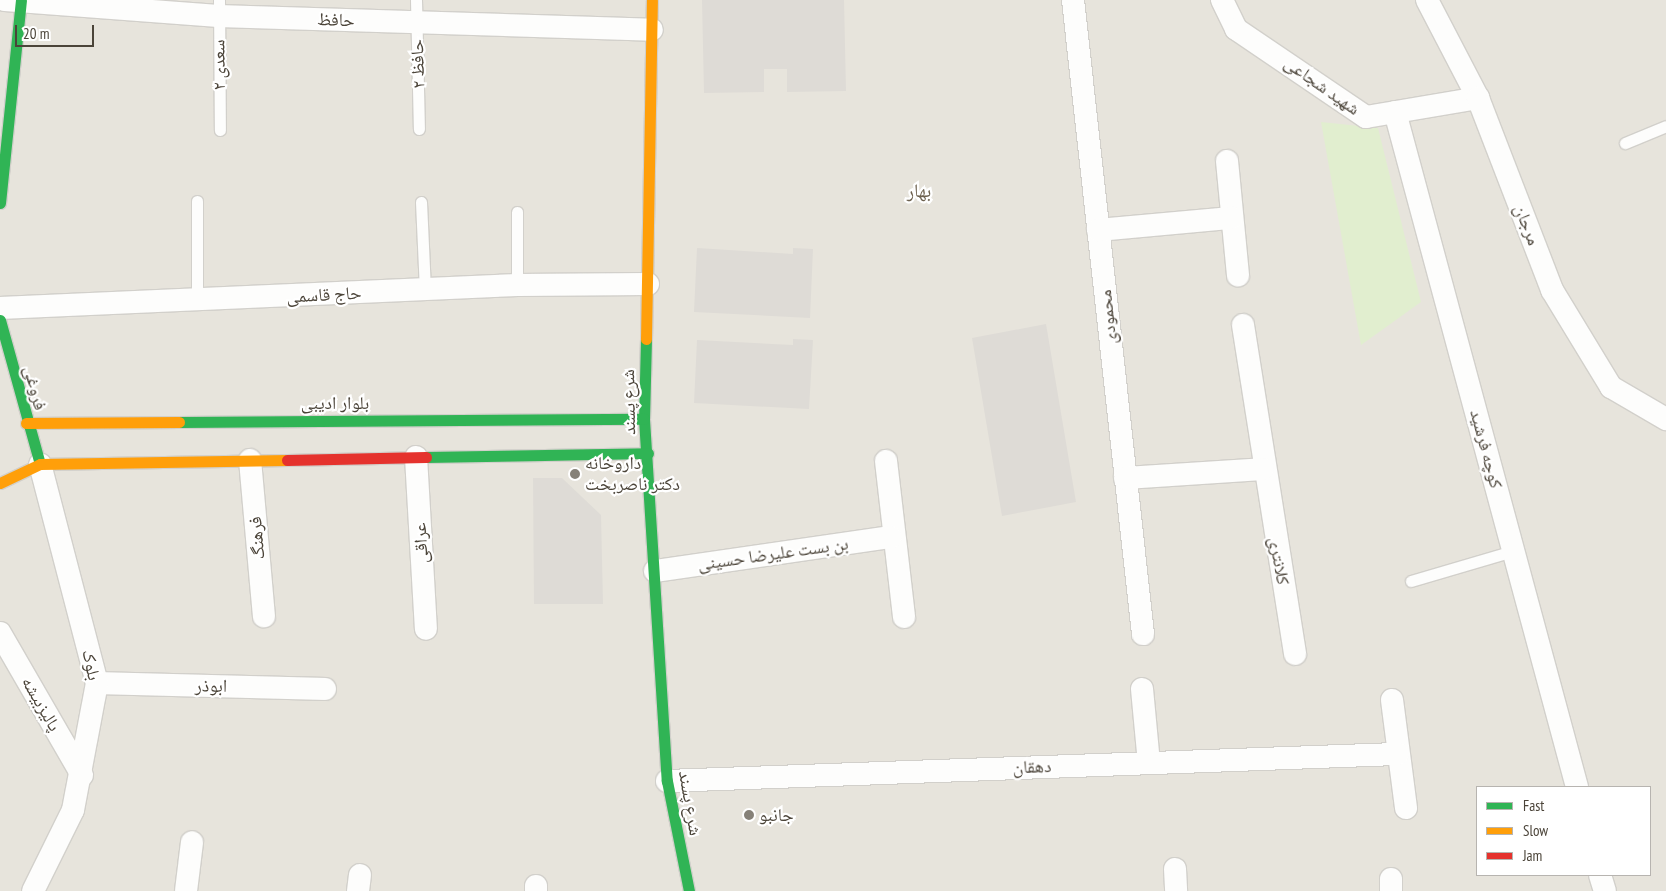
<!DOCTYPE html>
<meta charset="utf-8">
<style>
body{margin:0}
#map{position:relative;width:1666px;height:891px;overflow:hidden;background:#f4f2ee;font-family:"PT Sans Narrow","Noto Naskh Arabic",sans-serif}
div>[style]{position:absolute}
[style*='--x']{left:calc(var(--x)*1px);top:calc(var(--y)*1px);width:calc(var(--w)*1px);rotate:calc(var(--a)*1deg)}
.residential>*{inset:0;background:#e7e4dc}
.green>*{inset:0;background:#e1eecf}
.building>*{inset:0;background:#dedbd6}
.roads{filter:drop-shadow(1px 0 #d2d0cb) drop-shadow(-1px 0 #d2d0cb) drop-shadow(0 1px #d2d0cb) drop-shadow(0 -1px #d2d0cb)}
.lane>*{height:11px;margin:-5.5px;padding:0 5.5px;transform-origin:5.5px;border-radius:5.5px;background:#fdfdfc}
.street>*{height:22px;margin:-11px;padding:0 11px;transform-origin:11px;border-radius:11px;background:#fdfdfc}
.fast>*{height:11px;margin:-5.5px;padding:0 5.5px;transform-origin:5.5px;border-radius:5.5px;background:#30b455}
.slow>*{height:11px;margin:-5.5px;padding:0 5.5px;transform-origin:5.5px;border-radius:5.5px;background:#ff9f0a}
.jam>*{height:11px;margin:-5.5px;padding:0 5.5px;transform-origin:5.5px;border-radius:5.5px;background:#e5322d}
.dots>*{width:14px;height:14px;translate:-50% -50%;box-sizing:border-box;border:2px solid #fff;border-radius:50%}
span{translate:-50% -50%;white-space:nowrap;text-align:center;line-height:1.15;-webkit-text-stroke:4.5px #fff;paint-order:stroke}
.street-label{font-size:18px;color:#4b4439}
.poi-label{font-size:18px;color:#4b4439}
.left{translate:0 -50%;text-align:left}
.neighbourhood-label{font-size:19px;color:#6e6250}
.legend{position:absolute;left:1476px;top:786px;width:175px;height:90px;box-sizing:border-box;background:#fff;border:1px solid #b7b4b0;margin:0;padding:6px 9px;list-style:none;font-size:15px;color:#4b4439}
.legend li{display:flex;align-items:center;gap:10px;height:25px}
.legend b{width:25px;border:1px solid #b7b4b0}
.scale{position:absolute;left:15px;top:25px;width:79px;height:22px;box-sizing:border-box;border:2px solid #4b4439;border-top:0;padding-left:6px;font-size:15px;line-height:18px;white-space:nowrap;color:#4b4439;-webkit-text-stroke:4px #fff;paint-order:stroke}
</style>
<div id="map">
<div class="residential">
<i style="clip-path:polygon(evenodd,0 0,1666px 0,1666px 891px,0 891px,0 0,1477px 787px,1650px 787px,1650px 875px,1477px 875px,1477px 787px)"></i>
</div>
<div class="green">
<i style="clip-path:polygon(1321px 122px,1378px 128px,1421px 302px,1361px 345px)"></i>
</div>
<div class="building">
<i style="clip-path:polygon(702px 0,844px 0,846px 91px,787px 92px,787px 69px,764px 69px,764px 92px,704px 93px)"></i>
<i style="clip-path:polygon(697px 248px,793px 254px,793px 248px,813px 249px,810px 318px,694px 312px)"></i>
<i style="clip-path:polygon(1046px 324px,1076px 502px,1002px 516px,972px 338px)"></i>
<i style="clip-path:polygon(793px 339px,813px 340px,809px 409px,694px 403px,697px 340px,793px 345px)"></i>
<i style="clip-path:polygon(533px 478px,562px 478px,601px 515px,603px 604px,534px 604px)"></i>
</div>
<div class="roads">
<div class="lane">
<i style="--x:219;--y:0;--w:130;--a:89.6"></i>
<i style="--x:416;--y:0;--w:129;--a:88.7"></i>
<i style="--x:1625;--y:143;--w:44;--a:-22.5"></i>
<i style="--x:421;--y:202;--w:87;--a:87.4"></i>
<i style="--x:517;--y:285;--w:73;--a:-90"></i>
<i style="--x:197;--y:301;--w:100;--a:-90"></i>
<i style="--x:1411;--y:581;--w:106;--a:-16.4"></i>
</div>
<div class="street">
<i style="--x:5;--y:0;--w:214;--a:4.3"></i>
<i style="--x:218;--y:16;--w:434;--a:1.8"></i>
<i style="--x:1073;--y:0;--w:638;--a:83.7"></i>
<i style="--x:1222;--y:0;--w:32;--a:64"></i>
<i style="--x:1236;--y:29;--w:157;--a:34.1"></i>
<i style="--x:1366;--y:117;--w:114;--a:-9.6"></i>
<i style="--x:1427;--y:0;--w:110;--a:62.5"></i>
<i style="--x:1478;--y:98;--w:206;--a:68.9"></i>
<i style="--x:1552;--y:290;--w:114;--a:58.7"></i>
<i style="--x:1611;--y:387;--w:64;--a:30.2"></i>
<i style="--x:1395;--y:112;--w:699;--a:74.91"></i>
<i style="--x:1227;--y:161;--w:115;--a:84.5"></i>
<i style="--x:1098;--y:230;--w:134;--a:-5.2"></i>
<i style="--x:0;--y:308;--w:518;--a:-2.55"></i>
<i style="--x:517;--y:285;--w:131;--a:-0.4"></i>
<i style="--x:1243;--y:325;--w:333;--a:81"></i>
<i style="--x:416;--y:457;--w:172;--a:86.7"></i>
<i style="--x:250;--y:460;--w:157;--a:84.9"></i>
<i style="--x:886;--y:461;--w:157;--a:83.4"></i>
<i style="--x:1125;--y:478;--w:138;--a:-3.7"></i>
<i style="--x:655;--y:571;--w:238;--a:-8.2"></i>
<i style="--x:0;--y:633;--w:164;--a:60"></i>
<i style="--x:97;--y:683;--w:228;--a:1.5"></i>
<i style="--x:1142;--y:689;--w:74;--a:84.6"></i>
<i style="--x:1392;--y:700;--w:109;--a:82.6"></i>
<i style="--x:667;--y:781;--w:731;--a:-2.12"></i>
<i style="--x:1175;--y:869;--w:22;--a:87"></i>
<i style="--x:1600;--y:875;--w:17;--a:73"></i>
<i style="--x:1391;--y:879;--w:12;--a:90"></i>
<i style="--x:33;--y:891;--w:90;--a:-63.7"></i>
<i style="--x:73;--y:810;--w:129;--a:-79.3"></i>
<i style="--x:97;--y:683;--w:226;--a:-104.6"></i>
<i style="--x:186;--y:891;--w:49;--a:-83"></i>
<i style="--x:358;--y:891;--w:16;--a:-83"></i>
<i style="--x:536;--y:891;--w:5;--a:-90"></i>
</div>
<div class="fast">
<i style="--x:0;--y:203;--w:204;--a:-84.1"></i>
<i style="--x:0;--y:320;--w:149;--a:74.5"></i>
<i style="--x:646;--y:339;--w:80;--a:91.4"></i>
<i style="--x:644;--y:419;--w:363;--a:86.4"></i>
<i style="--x:667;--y:781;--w:112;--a:78.7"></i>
<i style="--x:179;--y:422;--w:465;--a:-0.4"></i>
<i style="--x:426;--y:457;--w:222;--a:-1"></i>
</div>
<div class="slow">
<i style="--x:646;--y:339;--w:339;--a:-89"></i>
<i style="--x:26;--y:423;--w:153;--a:-0.4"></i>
<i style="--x:0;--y:483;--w:44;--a:-25.4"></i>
<i style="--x:40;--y:464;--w:247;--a:-0.9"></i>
</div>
<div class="jam">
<i style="--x:287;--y:460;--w:139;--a:-1.2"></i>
</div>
</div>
<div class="dots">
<i style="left:575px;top:474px;background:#868178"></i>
<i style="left:749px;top:815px;background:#868178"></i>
</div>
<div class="street-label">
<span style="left:336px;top:20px;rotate:2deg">حافظ</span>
<span style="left:418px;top:64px;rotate:-92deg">۲ حافظ</span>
<span style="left:219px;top:65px;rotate:-91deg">۲ سعدی</span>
<span style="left:1322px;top:86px;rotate:35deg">شهید شجاعی</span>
<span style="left:1527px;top:225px;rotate:69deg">مرجان</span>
<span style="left:324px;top:295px;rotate:-3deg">حاج قاسمی</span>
<span style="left:1108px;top:317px;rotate:-96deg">محمودی</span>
<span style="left:35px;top:388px;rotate:76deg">فروغی</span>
<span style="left:629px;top:402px;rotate:-91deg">شرع پسند</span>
<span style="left:335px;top:403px">بلوار ادیبی</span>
<span style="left:1486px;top:449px;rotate:75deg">كوچه فرشيد</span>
<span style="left:257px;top:538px;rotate:-95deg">فرهنگ</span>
<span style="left:421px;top:543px;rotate:-93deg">عراقی</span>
<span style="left:773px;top:554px;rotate:-8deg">بن بست علیرضا حسینی</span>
<span style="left:1279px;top:561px;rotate:80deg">کلانتری</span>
<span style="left:91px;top:665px;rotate:78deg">بلوک</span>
<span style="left:211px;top:686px;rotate:1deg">ابوذر</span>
<span style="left:41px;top:704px;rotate:60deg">پالیزبیشه</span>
<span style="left:1032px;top:767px;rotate:-2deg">دهقان</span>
<span style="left:690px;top:803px;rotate:80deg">شرع پسند</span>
</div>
<div class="poi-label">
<span class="left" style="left:585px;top:474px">داروخانه<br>دکتر ناصربخت</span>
<span class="left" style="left:759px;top:815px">جانبو</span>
</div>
<div class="neighbourhood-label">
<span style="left:919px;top:191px">بهار</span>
</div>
<ul class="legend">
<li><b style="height:6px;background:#30b455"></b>Fast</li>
<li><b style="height:6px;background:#ff9f0a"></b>Slow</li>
<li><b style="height:6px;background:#e5322d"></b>Jam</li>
</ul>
<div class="scale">20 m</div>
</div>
